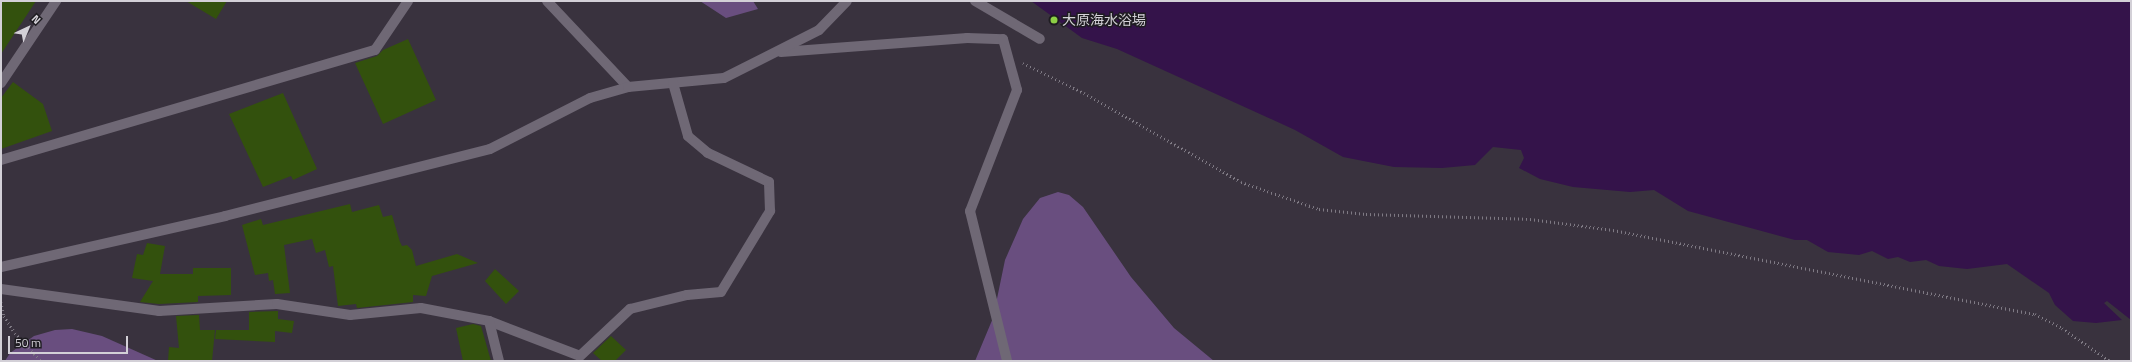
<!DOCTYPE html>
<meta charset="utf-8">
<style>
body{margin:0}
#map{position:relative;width:2132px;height:362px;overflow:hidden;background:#39323e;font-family:"Titillium Web","Noto Sans JP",sans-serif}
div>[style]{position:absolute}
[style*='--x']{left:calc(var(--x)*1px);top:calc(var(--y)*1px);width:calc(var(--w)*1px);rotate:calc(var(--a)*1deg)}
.green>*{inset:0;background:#694e7f}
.water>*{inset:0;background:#34134a}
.building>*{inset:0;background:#33510d}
.path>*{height:2.5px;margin-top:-1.25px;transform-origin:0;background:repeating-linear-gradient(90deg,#7f7a84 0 1px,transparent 0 4px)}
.street>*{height:10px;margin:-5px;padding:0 5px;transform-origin:5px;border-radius:5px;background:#6f6875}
.dots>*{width:11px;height:11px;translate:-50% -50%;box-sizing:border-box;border:2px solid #1e1c21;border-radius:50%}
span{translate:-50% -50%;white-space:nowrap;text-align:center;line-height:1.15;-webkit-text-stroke:3px #1e1c21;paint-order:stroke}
.poi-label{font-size:14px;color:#d3d0d7}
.left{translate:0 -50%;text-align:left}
.frame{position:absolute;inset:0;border:2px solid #d3d0d7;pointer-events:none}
.north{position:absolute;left:8px;top:8px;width:40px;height:40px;-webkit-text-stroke:3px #1e1c21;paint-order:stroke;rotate:44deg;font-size:11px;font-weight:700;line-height:16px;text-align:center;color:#d3d0d7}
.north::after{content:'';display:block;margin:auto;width:14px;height:18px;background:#d3d0d7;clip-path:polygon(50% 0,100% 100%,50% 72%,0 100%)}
.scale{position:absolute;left:8px;top:336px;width:120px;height:18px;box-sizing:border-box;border:2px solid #d3d0d7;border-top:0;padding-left:5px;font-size:12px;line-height:14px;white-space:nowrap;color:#d3d0d7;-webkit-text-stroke:3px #1e1c21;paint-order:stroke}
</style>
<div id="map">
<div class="green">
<i style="clip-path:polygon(700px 1px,753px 1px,758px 9px,726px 18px)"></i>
<i style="clip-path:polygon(1058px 192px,1069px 195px,1083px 207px,1131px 277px,1174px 328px,1214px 361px,975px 361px,993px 318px,1005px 260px,1023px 219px,1040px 198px)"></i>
<i style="clip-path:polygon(72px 329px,102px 336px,158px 361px,5px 361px,10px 353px,34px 336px,55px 330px)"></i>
</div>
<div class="water">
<i style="clip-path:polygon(1031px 1px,2131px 1px,2131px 320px,2107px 301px,2104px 303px,2122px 320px,2096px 323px,2073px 321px,2055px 305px,2049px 293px,2007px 264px,1967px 269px,1939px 266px,1926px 260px,1910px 262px,1898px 257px,1888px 259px,1872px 251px,1859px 255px,1828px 252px,1807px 240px,1795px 240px,1688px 211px,1654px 190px,1630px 192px,1573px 187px,1540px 179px,1519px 168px,1524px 158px,1521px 150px,1493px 147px,1475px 165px,1442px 168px,1394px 167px,1343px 157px,1295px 130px,1117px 49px,1082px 38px)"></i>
</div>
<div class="building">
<i style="clip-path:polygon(1px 1px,36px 1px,1px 54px)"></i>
<i style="clip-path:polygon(186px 1px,227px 1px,216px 19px)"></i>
<i style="clip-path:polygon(408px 39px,436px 100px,383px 124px,355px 63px,377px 56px,383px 50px)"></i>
<i style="clip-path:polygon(13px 82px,43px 104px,52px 131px,1px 149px,1px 98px)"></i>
<i style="clip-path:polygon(283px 93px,317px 169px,293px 180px,291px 176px,263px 187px,229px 114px)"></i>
<i style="clip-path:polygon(350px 204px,352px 212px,379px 205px,383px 217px,392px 215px,400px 242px,402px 246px,407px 245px,412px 250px,416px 266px,457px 254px,478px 263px,432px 276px,426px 296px,413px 295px,413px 302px,357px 308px,356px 304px,338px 306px,333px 266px,329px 267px,325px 250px,316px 253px,312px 239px,284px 245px,290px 293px,275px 294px,273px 280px,269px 281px,268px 273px,255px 275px,242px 225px,261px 219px,263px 225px)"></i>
<i style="clip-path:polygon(147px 243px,165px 246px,160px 274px,193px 274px,193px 268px,231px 268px,231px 295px,198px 296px,198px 302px,159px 304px,140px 302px,153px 281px,132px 278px,137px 254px,143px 255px)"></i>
<i style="clip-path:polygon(495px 269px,519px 291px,506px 304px,485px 281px)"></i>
<i style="clip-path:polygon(278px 311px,278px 319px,294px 321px,292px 333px,275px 331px,275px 342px,215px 339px,216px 330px,249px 330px,249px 312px)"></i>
<i style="clip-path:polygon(199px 315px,200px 330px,215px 330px,212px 361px,168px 361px,169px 347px,179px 348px,176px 316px)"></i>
<i style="clip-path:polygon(473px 324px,481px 326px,491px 361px,463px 361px,456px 328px)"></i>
<i style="clip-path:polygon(611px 336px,626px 350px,615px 361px,602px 361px,593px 353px)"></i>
</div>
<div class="path">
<i style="--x:1023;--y:63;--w:68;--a:26.2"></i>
<i style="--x:1084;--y:93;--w:180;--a:29.5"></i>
<i style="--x:1241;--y:182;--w:83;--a:19.1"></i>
<i style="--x:1319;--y:209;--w:47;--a:6.1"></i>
<i style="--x:1366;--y:214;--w:164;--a:1.7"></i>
<i style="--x:1530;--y:219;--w:84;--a:7.5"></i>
<i style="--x:1613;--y:230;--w:430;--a:11.3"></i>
<i style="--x:2035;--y:314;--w:30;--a:27"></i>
<i style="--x:2062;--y:328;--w:58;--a:34.5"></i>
<i style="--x:1;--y:302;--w:14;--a:78"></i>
<i style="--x:4;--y:316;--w:20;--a:57"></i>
<i style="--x:15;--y:333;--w:38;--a:47"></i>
</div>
<div class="street">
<i style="--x:547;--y:1;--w:118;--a:46.7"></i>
<i style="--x:975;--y:1;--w:75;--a:30.3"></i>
<i style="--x:781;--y:52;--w:187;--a:-4.3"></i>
<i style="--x:967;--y:38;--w:36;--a:2"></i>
<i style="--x:1003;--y:39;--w:53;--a:74.6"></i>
<i style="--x:1017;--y:90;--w:130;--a:111.2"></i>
<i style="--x:970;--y:211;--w:154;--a:76.1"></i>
<i style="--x:1;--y:83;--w:99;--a:-56.1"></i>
<i style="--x:1;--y:160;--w:390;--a:-16.4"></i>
<i style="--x:375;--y:50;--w:59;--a:-56"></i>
<i style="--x:1;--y:267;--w:230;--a:-12.8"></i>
<i style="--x:225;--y:216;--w:273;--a:-14.2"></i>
<i style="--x:490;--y:149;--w:112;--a:-27"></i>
<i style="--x:590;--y:98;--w:40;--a:-16"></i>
<i style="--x:628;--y:87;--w:96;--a:-5.4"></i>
<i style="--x:724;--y:78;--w:106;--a:-26.8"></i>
<i style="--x:819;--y:30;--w:40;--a:-46"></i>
<i style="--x:1;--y:289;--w:160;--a:7.9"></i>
<i style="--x:159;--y:311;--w:118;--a:-3.4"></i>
<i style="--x:277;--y:304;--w:74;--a:8.6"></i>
<i style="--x:350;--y:315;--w:71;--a:-5.6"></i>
<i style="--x:421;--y:308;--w:69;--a:10.8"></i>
<i style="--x:489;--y:321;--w:97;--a:21"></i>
<i style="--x:580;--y:356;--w:69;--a:-43.2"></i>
<i style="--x:630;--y:309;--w:59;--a:-13.8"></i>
<i style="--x:687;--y:295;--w:34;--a:-5"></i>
<i style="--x:721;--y:292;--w:95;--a:-58.8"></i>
<i style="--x:770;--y:211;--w:29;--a:-92"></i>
<i style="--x:769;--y:182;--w:68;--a:-154.6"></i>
<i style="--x:708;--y:153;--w:26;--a:-140"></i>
<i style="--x:688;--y:136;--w:55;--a:-105.8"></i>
<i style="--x:489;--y:321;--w:41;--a:76"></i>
</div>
<div class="dots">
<i style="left:1054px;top:20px;background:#8cce45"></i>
</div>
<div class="poi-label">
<span class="left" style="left:1062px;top:20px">大原海水浴場</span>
</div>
<div class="frame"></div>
<div class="north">N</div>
<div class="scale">50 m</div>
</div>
